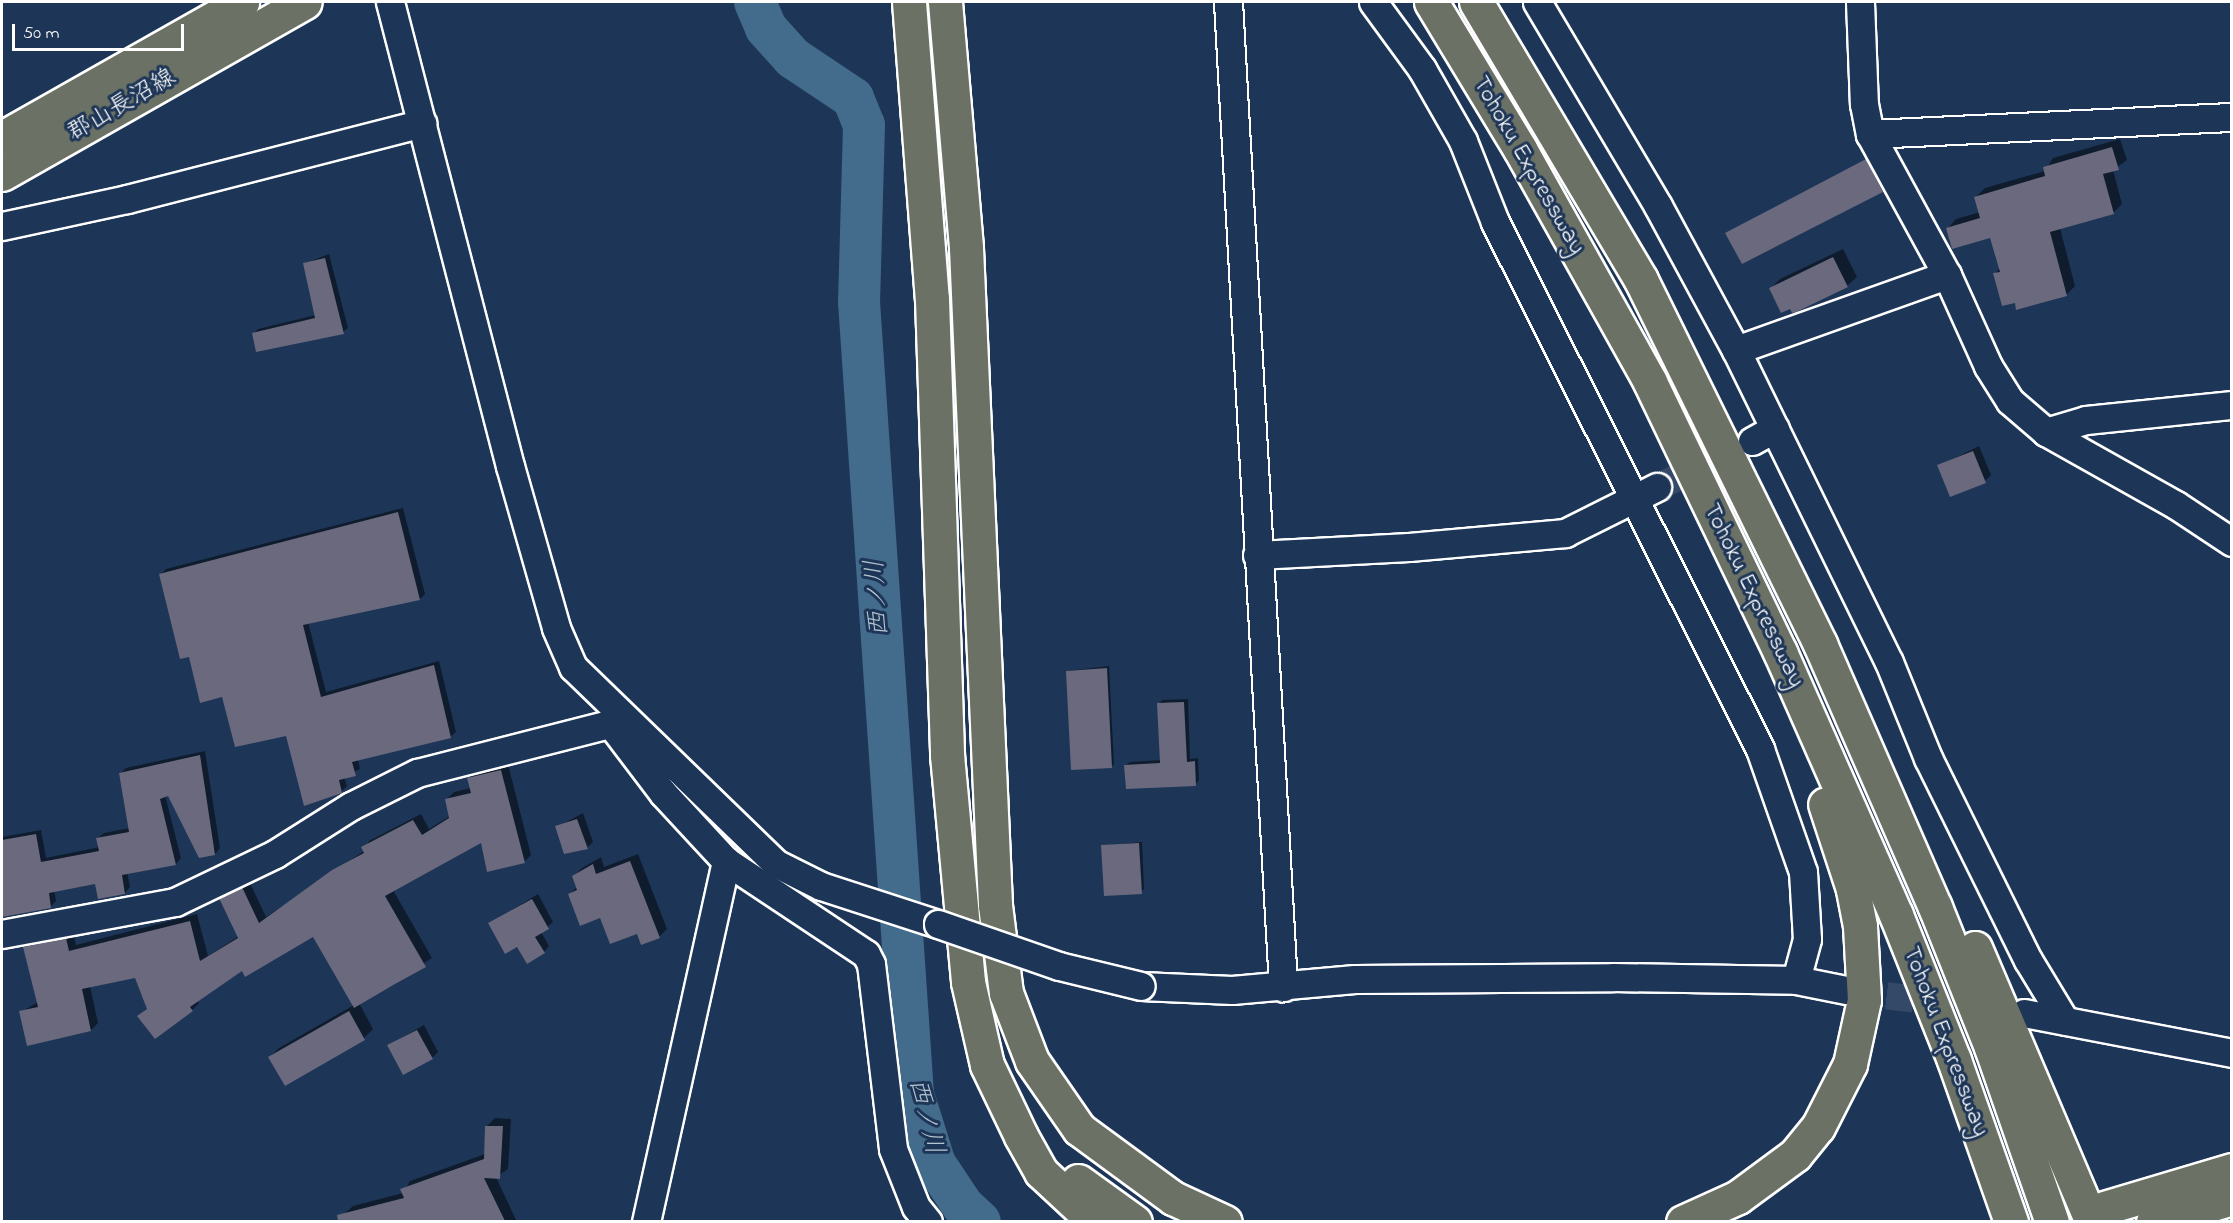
<!DOCTYPE html>
<meta charset="utf-8">
<style>
body{margin:0}
#map{position:relative;width:2233px;height:1223px;overflow:hidden;background:#1d3557;font-family:"Indie Flower","Klee One",sans-serif}
div>[style]{position:absolute}
[style*='--x']{left:calc(var(--x)*1px);top:calc(var(--y)*1px);width:calc(var(--w)*1px);rotate:calc(var(--a)*1deg)}
.shadow>*{inset:0;background:#0007}
.river>*{height:42px;margin:-21px;padding:0 21px;transform-origin:21px;border-radius:21px;background:#436b8b}
.building>*{inset:0;background:#6a697d}
.street-tunnel>*{height:27px;margin-top:-13.5px;transform-origin:0;background:repeating-linear-gradient(90deg,#344968 0 27px,transparent 0 41px)}
.roads{filter:drop-shadow(2px 0 #fff) drop-shadow(-2px 0 #fff) drop-shadow(0 2px #fff) drop-shadow(0 -2px #fff)}
.street>*{height:27px;margin:-13.5px;padding:0 13.5px;transform-origin:13.5px;border-radius:13.5px;background:#1d3557}
.primary>*{height:33px;margin:-16.5px;padding:0 16.5px;transform-origin:16.5px;border-radius:16.5px;background:#6b7165}
.highway>*{height:33px;margin:-16.5px;padding:0 16.5px;transform-origin:16.5px;border-radius:16.5px;background:#6b7165}
.bridges{filter:drop-shadow(2px 0 #fff) drop-shadow(-2px 0 #fff) drop-shadow(0 2px #fff) drop-shadow(0 -2px #fff)}
.street-bridge>*{height:27px;margin:-13.5px;padding:0 13.5px;transform-origin:13.5px;border-radius:13.5px;background:#1d3557}
span{translate:-50% -50%;white-space:nowrap;text-align:center;line-height:1.15;-webkit-text-stroke:6px #1d3557;paint-order:stroke}
.street-label{font-size:24px;color:#fff}
.water-label{font-size:26px;color:#b4c4d1;font-style:italic}
.frame{position:absolute;inset:0;border:3px solid #fff;pointer-events:none}
.scale{position:absolute;left:12px;top:24px;width:172px;height:27px;box-sizing:border-box;border:3px solid #fff;border-top:0;padding-left:8px;font-size:18px;line-height:21px;white-space:nowrap;color:#fff;-webkit-text-stroke:4px #1d3557;paint-order:stroke}
</style>
<div id="map">
<div class="shadow">
<i style="clip-path:polygon(2120px 139px,2127px 160px,2113px 170px,2122px 204px,2114px 212px,2060px 228px,2075px 286px,2066px 295px,2016px 301px,1995px 274px,2000px 268px,1991px 236px,1948px 228px,1956px 219px,1980px 212px,1976px 197px,1985px 188px,2045px 171px,2053px 158px)"></i>
<i style="clip-path:polygon(1869px 158px,1885px 188px,1882px 191px,1727px 233px)"></i>
<i style="clip-path:polygon(1843px 249px,1857px 277px,1847px 286px,1771px 288px,1780px 279px)"></i>
<i style="clip-path:polygon(329px 254px,348px 328px,343px 332px,253px 334px,258px 329px,316px 315px,304px 264px)"></i>
<i style="clip-path:polygon(1979px 446px,1991px 475px,1985px 481px,1939px 466px)"></i>
<i style="clip-path:polygon(403px 508px,425px 594px,420px 599px,308px 622px,326px 692px,439px 661px,456px 732px,450px 737px,358px 759px,360px 769px,344px 777px,347px 786px,341px 792px,287px 734px,224px 696px,190px 655px,161px 574px,166px 569px)"></i>
<i style="clip-path:polygon(1109px 666px,1114px 764px,1112px 766px,1067px 671px)"></i>
<i style="clip-path:polygon(1188px 699px,1190px 759px,1198px 758px,1199px 780px,1196px 784px,1126px 765px,1130px 762px,1161px 760px,1159px 704px,1162px 700px)"></i>
<i style="clip-path:polygon(205px 751px,220px 848px,215px 854px,169px 794px,165px 795px,181px 858px,176px 864px,127px 872px,130px 887px,125px 893px,96px 882px,54px 890px,56px 901px,51px 906px,2px 915px,2px 837px,41px 830px,46px 858px,100px 847px,98px 838px,104px 833px,130px 828px,120px 774px,126px 768px)"></i>
<i style="clip-path:polygon(508px 764px,531px 855px,524px 862px,482px 841px,393px 890px,432px 958px,359px 1003px,373px 1029px,364px 1038px,270px 1057px,279px 1048px,354px 1005px,313px 935px,242px 969px,197px 1000px,199px 1003px,192px 1010px,155px 1037px,139px 1016px,148px 1008px,136px 976px,90px 986px,98px 1023px,91px 1030px,21px 1012px,38px 1002px,25px 948px,32px 941px,73px 932px,76px 945px,197px 914px,208px 956px,239px 936px,221px 899px,228px 892px,249px 881px,266px 917px,364px 851px,369px 841px,421px 814px,429px 829px,450px 816px,447px 799px,454px 792px,471px 788px,469px 778px,476px 771px)"></i>
<i style="clip-path:polygon(583px 813px,593px 842px,587px 848px,557px 827px)"></i>
<i style="clip-path:polygon(1142px 842px,1144px 889px,1141px 892px,1102px 846px)"></i>
<i style="clip-path:polygon(638px 854px,667px 929px,659px 937px,601px 916px,570px 894px,577px 887px,574px 876px,582px 868px,601px 857px,604px 867px)"></i>
<i style="clip-path:polygon(538px 894px,553px 922px,541px 932px,549px 946px,544px 952px,517px 945px,489px 924px)"></i>
<i style="clip-path:polygon(424px 1025px,438px 1052px,432px 1058px,389px 1045px)"></i>
<i style="clip-path:polygon(495px 1118px,511px 1119px,508px 1169px,496px 1177px,517px 1222px,335px 1222px,353px 1206px,403px 1193px,410px 1181px,485px 1154px,487px 1126px)"></i>
</div>
<div class="river">
<i style="--x:755;--y:2;--w:28;--a:67"></i>
<i style="--x:766;--y:28;--w:40;--a:48"></i>
<i style="--x:793;--y:58;--w:72;--a:33.7"></i>
<i style="--x:853;--y:98;--w:29;--a:68"></i>
<i style="--x:864;--y:125;--w:177;--a:91.6"></i>
<i style="--x:859;--y:302;--w:794;--a:86.1"></i>
<i style="--x:913;--y:1094;--w:73;--a:72.6"></i>
<i style="--x:935;--y:1164;--w:50;--a:56.3"></i>
<i style="--x:963;--y:1206;--w:23;--a:43"></i>
</div>
<div class="building">
<i style="clip-path:polygon(2112px 147px,2119px 170px,2103px 174px,2114px 214px,2050px 232px,2067px 296px,2016px 310px,2015px 303px,2002px 306px,1993px 273px,2000px 272px,1990px 238px,1952px 249px,1946px 228px,1980px 218px,1974px 197px,2045px 176px,2043px 167px)"></i>
<i style="clip-path:polygon(1866px 159px,1883px 192px,1742px 264px,1725px 233px)"></i>
<i style="clip-path:polygon(1833px 257px,1848px 287px,1796px 312px,1792px 313px,1790px 309px,1781px 313px,1769px 288px)"></i>
<i style="clip-path:polygon(325px 258px,344px 334px,256px 352px,252px 333px,315px 318px,303px 263px)"></i>
<i style="clip-path:polygon(1973px 451px,1986px 483px,1950px 497px,1937px 465px)"></i>
<i style="clip-path:polygon(398px 512px,420px 600px,303px 625px,321px 697px,434px 665px,451px 738px,352px 762px,356px 776px,339px 780px,342px 793px,304px 806px,286px 736px,235px 747px,222px 697px,200px 703px,189px 657px,180px 659px,159px 574px)"></i>
<i style="clip-path:polygon(1107px 668px,1112px 768px,1071px 770px,1066px 671px)"></i>
<i style="clip-path:polygon(1184px 702px,1187px 762px,1195px 761px,1196px 786px,1126px 789px,1124px 765px,1160px 763px,1157px 703px)"></i>
<i style="clip-path:polygon(200px 755px,215px 855px,199px 858px,168px 796px,160px 799px,176px 865px,122px 875px,125px 894px,98px 899px,95px 884px,49px 893px,51px 908px,2px 917px,2px 840px,36px 834px,41px 862px,99px 851px,96px 838px,129px 832px,119px 773px)"></i>
<i style="clip-path:polygon(501px 770px,525px 863px,487px 872px,481px 843px,385px 896px,426px 967px,395px 984px,354px 1008px,313px 937px,245px 977px,242px 971px,190px 1007px,193px 1011px,155px 1039px,137px 1016px,147px 1009px,135px 978px,82px 989px,91px 1031px,27px 1046px,19px 1011px,38px 1007px,23px 947px,66px 938px,69px 951px,190px 921px,200px 961px,238px 938px,219px 898px,242px 887px,259px 923px,332px 870px,364px 853px,361px 847px,413px 820px,422px 835px,449px 818px,445px 799px,471px 793px,467px 778px)"></i>
<i style="clip-path:polygon(577px 819px,588px 849px,564px 854px,555px 826px)"></i>
<i style="clip-path:polygon(1139px 843px,1142px 894px,1104px 896px,1101px 845px)"></i>
<i style="clip-path:polygon(630px 861px,660px 938px,641px 945px,637px 934px,610px 944px,600px 918px,580px 926px,568px 894px,577px 890px,572px 876px,593px 864px,596px 874px)"></i>
<i style="clip-path:polygon(532px 899px,549px 929px,535px 937px,545px 953px,527px 964px,517px 947px,505px 954px,488px 923px)"></i>
<i style="clip-path:polygon(349px 1011px,365px 1040px,285px 1086px,268px 1057px)"></i>
<i style="clip-path:polygon(417px 1030px,433px 1059px,403px 1075px,387px 1045px)"></i>
<i style="clip-path:polygon(485px 1126px,503px 1126px,500px 1179px,484px 1178px,505px 1221px,338px 1221px,337px 1215px,404px 1198px,400px 1189px,484px 1159px)"></i>
</div>
<div class="street-tunnel">
<i style="--x:1657;--y:487;--w:98;--a:-26"></i>
<i style="--x:1846;--y:990;--w:149;--a:7.3"></i>
</div>
<div class="roads">
<div class="street">
<i style="--x:390;--y:2;--w:479;--a:75.5"></i>
<i style="--x:510;--y:466;--w:168;--a:74.1"></i>
<i style="--x:556;--y:628;--w:43;--a:66.4"></i>
<i style="--x:573;--y:667;--w:281;--a:44.1"></i>
<i style="--x:775;--y:863;--w:51;--a:26.6"></i>
<i style="--x:821;--y:886;--w:123;--a:18"></i>
<i style="--x:1228;--y:2;--w:987;--a:86.8"></i>
<i style="--x:1373;--y:2;--w:83;--a:53.8"></i>
<i style="--x:1422;--y:69;--w:83;--a:60.3"></i>
<i style="--x:1463;--y:141;--w:87;--a:68.4"></i>
<i style="--x:1495;--y:222;--w:590;--a:63.3"></i>
<i style="--x:1760;--y:749;--w:130;--a:70.7"></i>
<i style="--x:1803;--y:872;--w:67;--a:86.6"></i>
<i style="--x:1807;--y:939;--w:42;--a:105"></i>
<i style="--x:1537;--y:2;--w:237;--a:59.3"></i>
<i style="--x:1658;--y:206;--w:164;--a:61.6"></i>
<i style="--x:1736;--y:350;--w:347;--a:63.9"></i>
<i style="--x:1889;--y:662;--w:104;--a:67.9"></i>
<i style="--x:1928;--y:758;--w:225;--a:63.7"></i>
<i style="--x:2028;--y:960;--w:71;--a:58.8"></i>
<i style="--x:1860;--y:2;--w:102;--a:87.8"></i>
<i style="--x:1864;--y:104;--w:31;--a:79"></i>
<i style="--x:1870;--y:134;--w:161;--a:61.4"></i>
<i style="--x:1947;--y:275;--w:100;--a:65.7"></i>
<i style="--x:1988;--y:366;--w:41;--a:57.8"></i>
<i style="--x:2010;--y:401;--w:48;--a:40.7"></i>
<i style="--x:2046;--y:432;--w:149;--a:29.3"></i>
<i style="--x:2176;--y:505;--w:67;--a:33.5"></i>
<i style="--x:1870;--y:134;--w:362;--a:-2.7"></i>
<i style="--x:2;--y:226;--w:128;--a:-12.2"></i>
<i style="--x:127;--y:199;--w:305;--a:-14.4"></i>
<i style="--x:1736;--y:350;--w:224;--a:-19.6"></i>
<i style="--x:2046;--y:432;--w:42;--a:-16.7"></i>
<i style="--x:2086;--y:420;--w:147;--a:-5.9"></i>
<i style="--x:1752;--y:441;--w:26;--a:-29"></i>
<i style="--x:1257;--y:555;--w:152;--a:-3"></i>
<i style="--x:1409;--y:547;--w:157;--a:-5.1"></i>
<i style="--x:1565;--y:533;--w:103;--a:-26.6"></i>
<i style="--x:610;--y:723;--w:88;--a:52.9"></i>
<i style="--x:663;--y:793;--w:93;--a:47.2"></i>
<i style="--x:726;--y:861;--w:168;--a:33.6"></i>
<i style="--x:866;--y:954;--w:11;--a:63"></i>
<i style="--x:871;--y:964;--w:186;--a:83.2"></i>
<i style="--x:893;--y:1149;--w:62;--a:68.4"></i>
<i style="--x:916;--y:1207;--w:19;--a:51"></i>
<i style="--x:2;--y:934;--w:176;--a:-10.5"></i>
<i style="--x:175;--y:902;--w:111;--a:-25.6"></i>
<i style="--x:275;--y:854;--w:90;--a:-32.3"></i>
<i style="--x:351;--y:806;--w:74;--a:-26.6"></i>
<i style="--x:417;--y:773;--w:215;--a:-14.3"></i>
<i style="--x:1141;--y:986;--w:91;--a:2.5"></i>
<i style="--x:1232;--y:990;--w:123;--a:-5.1"></i>
<i style="--x:1355;--y:979;--w:258;--a:-0.4"></i>
<i style="--x:1613;--y:977;--w:183;--a:0.9"></i>
<i style="--x:1796;--y:980;--w:51;--a:11.3"></i>
<i style="--x:2024;--y:1013;--w:212;--a:10.9"></i>
<i style="--x:646;--y:1222;--w:370;--a:-77.5"></i>
</div>
<div class="primary">
<i style="--x:2;--y:138;--w:276;--a:-29.5"></i>
<i style="--x:2;--y:174;--w:348;--a:-29.6"></i>
</div>
<div class="highway">
<i style="--x:909;--y:2;--w:298;--a:85.6"></i>
<i style="--x:932;--y:299;--w:456;--a:88.1"></i>
<i style="--x:947;--y:755;--w:228;--a:84.7"></i>
<i style="--x:968;--y:982;--w:85;--a:77.1"></i>
<i style="--x:987;--y:1065;--w:79;--a:64.4"></i>
<i style="--x:1021;--y:1136;--w:41;--a:60.9"></i>
<i style="--x:1041;--y:1172;--w:74;--a:42.8"></i>
<i style="--x:945;--y:2;--w:247;--a:85.1"></i>
<i style="--x:966;--y:248;--w:658;--a:87.47"></i>
<i style="--x:995;--y:905;--w:89;--a:82.9"></i>
<i style="--x:1006;--y:993;--w:73;--a:69.1"></i>
<i style="--x:1032;--y:1061;--w:83;--a:55.3"></i>
<i style="--x:1079;--y:1129;--w:117;--a:36.3"></i>
<i style="--x:1173;--y:1198;--w:57;--a:24.8"></i>
<i style="--x:1431;--y:2;--w:172;--a:58.8"></i>
<i style="--x:1520;--y:149;--w:267;--a:60.8"></i>
<i style="--x:1650;--y:382;--w:300;--a:64.3"></i>
<i style="--x:1780;--y:652;--w:287;--a:66.2"></i>
<i style="--x:1896;--y:915;--w:156;--a:68.2"></i>
<i style="--x:1954;--y:1060;--w:172;--a:70.6"></i>
<i style="--x:1476;--y:2;--w:323;--a:59.3"></i>
<i style="--x:1641;--y:280;--w:406;--a:63.8"></i>
<i style="--x:1820;--y:644;--w:287;--a:66.4"></i>
<i style="--x:1935;--y:907;--w:151;--a:68.2"></i>
<i style="--x:1991;--y:1047;--w:185;--a:70.8"></i>
<i style="--x:1975;--y:948;--w:298;--a:66.9"></i>
<i style="--x:1078;--y:1181;--w:70;--a:35.7"></i>
<i style="--x:2104;--y:1208;--w:134;--a:-16.5"></i>
<i style="--x:1683;--y:1222;--w:60;--a:-24.4"></i>
<i style="--x:1738;--y:1197;--w:71;--a:-36.4"></i>
<i style="--x:1795;--y:1155;--w:36;--a:-51"></i>
<i style="--x:1818;--y:1127;--w:71;--a:-63.1"></i>
<i style="--x:1850;--y:1064;--w:66;--a:-77.7"></i>
<i style="--x:1864;--y:1000;--w:74;--a:-93.1"></i>
<i style="--x:1860;--y:926;--w:38;--a:-101"></i>
<i style="--x:1853;--y:889;--w:89;--a:-108.2"></i>
<i style="--x:2153;--y:1222;--w:83;--a:-16.9"></i>
</div>
</div>
<div class="bridges">
<div class="street-bridge">
<i style="--x:938;--y:924;--w:128;--a:19.1"></i>
<i style="--x:1059;--y:966;--w:84;--a:13.7"></i>
</div>
</div>
<div class="street-label">
<span style="left:122px;top:106px;rotate:-30deg">郡山長沼線</span>
<span style="left:1528px;top:166px;rotate:60deg">Tohoku Expressway</span>
<span style="left:1753px;top:596px;rotate:64deg">Tohoku Expressway</span>
<span style="left:1945px;top:1042px;rotate:69deg">Tohoku Expressway</span>
</div>
<div class="water-label">
<span style="left:879px;top:598px;rotate:-94deg">西ノ川</span>
<span style="left:924px;top:1117px;rotate:76deg">西ノ川</span>
</div>
<div class="frame"></div>
<div class="scale">50 m</div>
</div>
